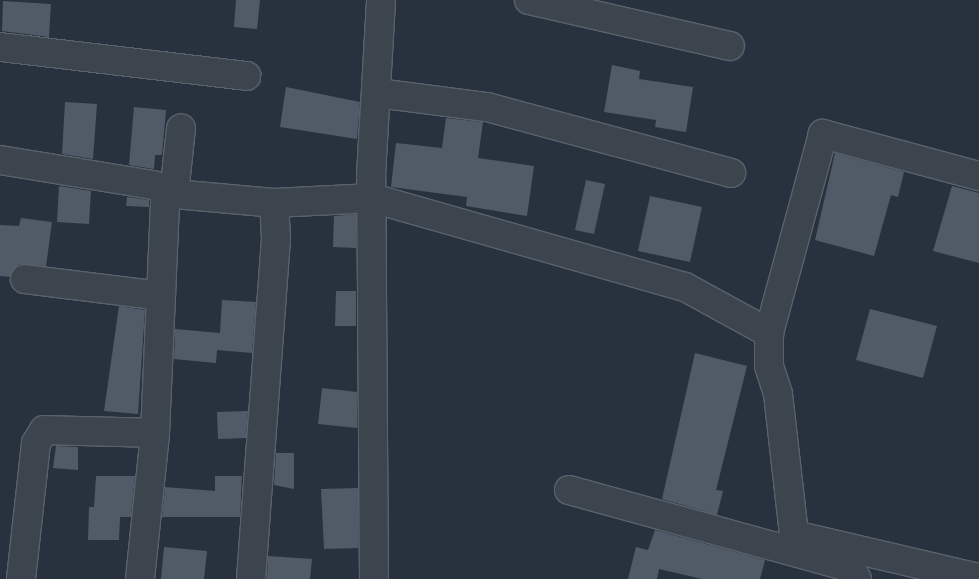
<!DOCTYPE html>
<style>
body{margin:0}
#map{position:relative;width:979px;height:579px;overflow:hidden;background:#28323e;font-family:"Work Sans",sans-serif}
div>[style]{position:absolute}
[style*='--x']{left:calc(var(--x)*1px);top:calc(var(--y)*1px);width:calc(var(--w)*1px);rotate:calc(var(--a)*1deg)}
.building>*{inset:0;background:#515b68}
.roads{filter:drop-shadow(1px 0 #5a626b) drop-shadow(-1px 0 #5a626b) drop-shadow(0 1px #5a626b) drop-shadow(0 -1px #5a626b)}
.minor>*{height:28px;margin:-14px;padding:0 14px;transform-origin:14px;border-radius:14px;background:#3c444e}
span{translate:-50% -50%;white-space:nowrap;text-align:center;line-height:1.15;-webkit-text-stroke:5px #212933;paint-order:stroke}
</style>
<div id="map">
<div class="building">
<i style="clip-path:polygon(236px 0,260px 0,257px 29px,234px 27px)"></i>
<i style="clip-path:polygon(3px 1px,51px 4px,49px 37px,2px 31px)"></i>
<i style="clip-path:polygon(612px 65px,640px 71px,639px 79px,693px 87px,686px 132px,655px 127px,656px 120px,604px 112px)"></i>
<i style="clip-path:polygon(286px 87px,360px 102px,357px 139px,280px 127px)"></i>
<i style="clip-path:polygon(65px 102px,97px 104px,93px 159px,62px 154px)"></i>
<i style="clip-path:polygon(134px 107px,166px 110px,162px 155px,155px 155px,154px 169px,129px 165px)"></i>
<i style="clip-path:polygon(446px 118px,483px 122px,478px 158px,534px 166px,527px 216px,466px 206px,467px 197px,391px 187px,396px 143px,442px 148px)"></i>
<i style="clip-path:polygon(835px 153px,904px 172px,898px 197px,891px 195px,874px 256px,815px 240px)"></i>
<i style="clip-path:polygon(586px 180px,605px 184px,594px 234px,575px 230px)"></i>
<i style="clip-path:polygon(59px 186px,91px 191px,89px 224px,57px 222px)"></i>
<i style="clip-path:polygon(952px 186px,979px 193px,979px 263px,933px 251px)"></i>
<i style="clip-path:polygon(650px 196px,702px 207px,690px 262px,638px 251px)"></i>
<i style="clip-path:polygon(127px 197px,149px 200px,149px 207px,126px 206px)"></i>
<i style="clip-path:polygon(356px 214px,356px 248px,333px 247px,334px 216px)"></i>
<i style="clip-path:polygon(21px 218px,52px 222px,46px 266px,19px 264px,10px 277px,0 276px,0 225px,19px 226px)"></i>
<i style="clip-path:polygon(336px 291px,356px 291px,356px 326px,335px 326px)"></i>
<i style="clip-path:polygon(222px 300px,256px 302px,252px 353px,217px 350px,216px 363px,174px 359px,175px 329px,220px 333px)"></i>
<i style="clip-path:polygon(119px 306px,145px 310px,138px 414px,104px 411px)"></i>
<i style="clip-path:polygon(870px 309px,937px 326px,923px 378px,856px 360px)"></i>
<i style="clip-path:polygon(695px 353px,747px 366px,716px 490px,723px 491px,717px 515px,662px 499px)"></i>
<i style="clip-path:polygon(322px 388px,357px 392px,357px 428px,318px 424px)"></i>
<i style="clip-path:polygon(248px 411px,246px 438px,218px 439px,217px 412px)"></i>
<i style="clip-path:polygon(56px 446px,78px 447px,78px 470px,53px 468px)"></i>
<i style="clip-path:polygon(276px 453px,294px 453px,294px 489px,274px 485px)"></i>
<i style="clip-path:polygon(96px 476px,135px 476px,131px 517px,120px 517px,119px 540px,88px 540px,89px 507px,94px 507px)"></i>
<i style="clip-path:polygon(215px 476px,242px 476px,240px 517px,162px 517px,165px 487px,215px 491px)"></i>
<i style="clip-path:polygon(358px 488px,358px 548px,324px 549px,321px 489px)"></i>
<i style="clip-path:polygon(655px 530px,765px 560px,760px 579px,702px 579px,659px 569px,657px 579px,628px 579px,636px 547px,648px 550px)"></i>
<i style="clip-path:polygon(164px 547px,207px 551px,204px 579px,161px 579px)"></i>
<i style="clip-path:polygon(268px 556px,312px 559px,310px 579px,267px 579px)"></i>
</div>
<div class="roads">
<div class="minor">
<i style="--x:529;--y:0;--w:206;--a:12.9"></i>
<i style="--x:0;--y:47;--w:248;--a:6.7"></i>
<i style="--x:377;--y:93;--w:111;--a:7.3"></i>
<i style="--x:487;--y:107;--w:253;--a:15.1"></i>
<i style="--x:0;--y:160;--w:155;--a:9.3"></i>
<i style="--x:153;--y:185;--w:23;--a:23"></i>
<i style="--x:174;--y:194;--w:66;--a:-83.9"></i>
<i style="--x:979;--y:176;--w:162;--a:-164.9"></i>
<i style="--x:823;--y:134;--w:206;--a:105.2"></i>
<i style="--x:769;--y:333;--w:33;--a:90"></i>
<i style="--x:769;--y:366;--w:29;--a:72"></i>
<i style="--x:778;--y:394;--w:142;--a:83.5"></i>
<i style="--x:794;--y:535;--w:190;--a:13.1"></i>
<i style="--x:25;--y:279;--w:137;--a:7.1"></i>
<i style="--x:569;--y:490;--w:290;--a:15.4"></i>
<i style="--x:849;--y:567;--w:14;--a:56"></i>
<i style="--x:21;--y:579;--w:137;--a:-83.7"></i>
<i style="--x:36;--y:443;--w:15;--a:-58"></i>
<i style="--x:44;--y:430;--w:111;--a:1.5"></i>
<i style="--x:140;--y:579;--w:147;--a:-84.1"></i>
<i style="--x:155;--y:433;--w:232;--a:-87.5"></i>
<i style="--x:165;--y:201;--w:11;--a:-38"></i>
<i style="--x:174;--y:194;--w:100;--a:5.1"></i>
<i style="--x:251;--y:579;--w:341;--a:-85.8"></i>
<i style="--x:276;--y:239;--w:36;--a:-93"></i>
<i style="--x:274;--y:203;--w:98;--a:-2.9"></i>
<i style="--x:372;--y:198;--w:325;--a:15.9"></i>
<i style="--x:685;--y:287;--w:96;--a:28.7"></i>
<i style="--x:374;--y:579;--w:404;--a:-90.4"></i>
<i style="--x:371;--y:175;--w:175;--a:-86.7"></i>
</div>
</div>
</div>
